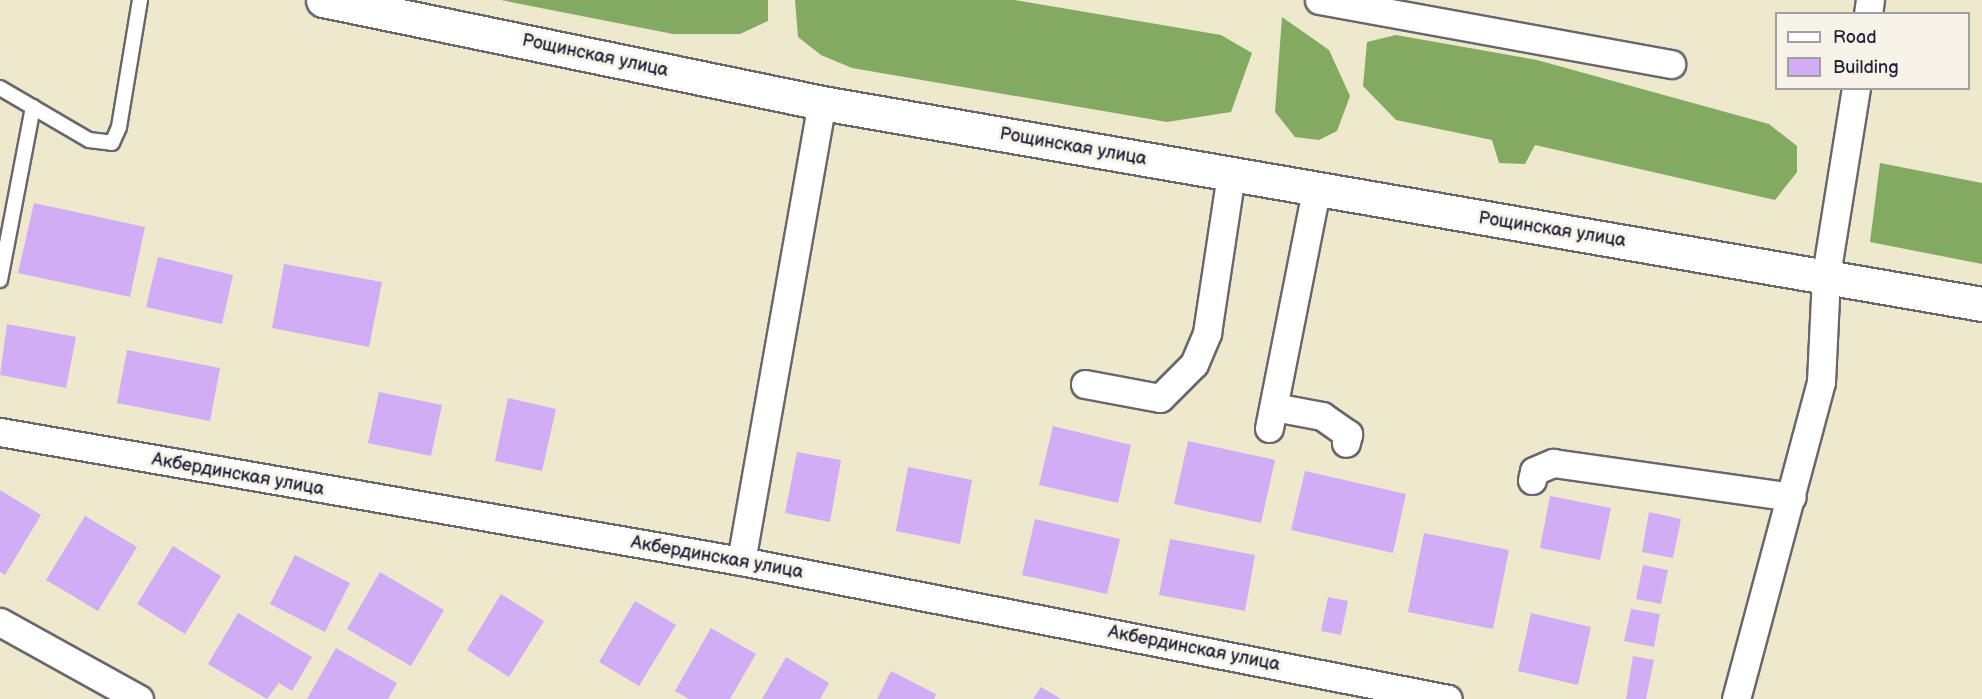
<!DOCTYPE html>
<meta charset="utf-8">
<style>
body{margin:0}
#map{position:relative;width:1982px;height:699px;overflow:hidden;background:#eee8cd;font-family:"Balsamiq Sans",sans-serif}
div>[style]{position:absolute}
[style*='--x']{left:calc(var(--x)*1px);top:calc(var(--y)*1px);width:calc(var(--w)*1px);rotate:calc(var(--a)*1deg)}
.forest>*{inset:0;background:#83aa61}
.building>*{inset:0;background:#d1adf6}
.roads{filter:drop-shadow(2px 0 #69676e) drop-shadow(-2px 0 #69676e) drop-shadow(0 2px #69676e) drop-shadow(0 -2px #69676e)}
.lane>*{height:14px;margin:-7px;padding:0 7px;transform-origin:7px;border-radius:7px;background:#fff}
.street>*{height:27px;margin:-13.5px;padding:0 13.5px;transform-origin:13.5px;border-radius:13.5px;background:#fff}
.secondary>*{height:33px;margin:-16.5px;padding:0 16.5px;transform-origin:16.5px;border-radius:16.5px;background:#fff}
span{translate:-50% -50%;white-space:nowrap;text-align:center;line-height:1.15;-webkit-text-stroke:6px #f7f3e8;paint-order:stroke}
.street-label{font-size:18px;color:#22223b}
.legend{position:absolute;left:1775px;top:12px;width:195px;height:78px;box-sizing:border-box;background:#f7f3e8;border:2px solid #a29fa3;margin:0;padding:8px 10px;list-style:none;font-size:18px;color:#22223b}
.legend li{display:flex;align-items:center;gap:12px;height:30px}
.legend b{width:30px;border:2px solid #a29fa3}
</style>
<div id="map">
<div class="forest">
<i style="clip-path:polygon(501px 0,768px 0,768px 21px,740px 34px,673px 34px)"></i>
<i style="clip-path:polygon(795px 0,1014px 0,1221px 35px,1252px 53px,1231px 112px,1167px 122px,852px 68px,821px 55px,798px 37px)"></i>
<i style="clip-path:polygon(1282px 17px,1329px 50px,1350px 96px,1337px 131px,1319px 140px,1295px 137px,1275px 112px)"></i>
<i style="clip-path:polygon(1396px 35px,1537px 60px,1769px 124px,1797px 146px,1797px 172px,1775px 200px,1535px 145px,1525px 164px,1499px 163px,1492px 140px,1396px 120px,1363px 86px,1367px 42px)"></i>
<i style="clip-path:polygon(1880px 163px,1982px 183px,1982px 264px,1870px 242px)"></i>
</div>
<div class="building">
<i style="clip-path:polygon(34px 203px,145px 227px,130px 297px,18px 273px)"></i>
<i style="clip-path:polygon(158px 257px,233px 275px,222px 324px,146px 307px)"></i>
<i style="clip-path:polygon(284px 264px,382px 282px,369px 347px,272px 328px)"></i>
<i style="clip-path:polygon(7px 324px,76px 337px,66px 388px,0 375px)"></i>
<i style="clip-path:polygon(127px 350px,220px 368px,210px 421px,117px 403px)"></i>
<i style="clip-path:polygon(379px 392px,442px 405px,431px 456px,368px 443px)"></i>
<i style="clip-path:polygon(508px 398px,556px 409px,542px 471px,495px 461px)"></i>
<i style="clip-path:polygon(1053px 426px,1131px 445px,1118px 503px,1039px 485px)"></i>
<i style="clip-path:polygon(1188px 441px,1275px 460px,1261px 523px,1174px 504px)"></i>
<i style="clip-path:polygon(797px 452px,841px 460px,830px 522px,785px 513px)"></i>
<i style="clip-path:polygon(908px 467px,972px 480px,960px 544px,896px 531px)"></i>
<i style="clip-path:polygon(1305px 471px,1406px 494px,1393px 553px,1291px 530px)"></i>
<i style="clip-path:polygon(0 490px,41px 515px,5px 575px,0 572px)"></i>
<i style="clip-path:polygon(1550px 496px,1611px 508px,1600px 560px,1540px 548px)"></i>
<i style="clip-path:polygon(1649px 512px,1681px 519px,1673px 558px,1642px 552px)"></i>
<i style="clip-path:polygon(85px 516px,137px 547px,98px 611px,46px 580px)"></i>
<i style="clip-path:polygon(1035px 519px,1120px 539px,1107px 594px,1022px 575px)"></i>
<i style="clip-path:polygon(1424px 533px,1509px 550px,1493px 629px,1408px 612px)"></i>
<i style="clip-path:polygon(1170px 539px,1255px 555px,1245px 611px,1159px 595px)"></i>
<i style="clip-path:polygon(173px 546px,221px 576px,185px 634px,137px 604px)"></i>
<i style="clip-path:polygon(295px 555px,350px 583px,325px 632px,270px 604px)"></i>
<i style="clip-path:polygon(1643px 565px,1668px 570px,1661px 604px,1636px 599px)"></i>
<i style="clip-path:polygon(380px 572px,444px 610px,411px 666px,347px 629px)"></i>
<i style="clip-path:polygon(501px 594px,544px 621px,509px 677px,467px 650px)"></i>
<i style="clip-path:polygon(1328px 597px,1348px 601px,1341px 635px,1321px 631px)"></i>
<i style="clip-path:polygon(635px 601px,676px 625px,639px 686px,599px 662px)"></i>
<i style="clip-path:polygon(1631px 609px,1660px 614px,1654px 647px,1624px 641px)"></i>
<i style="clip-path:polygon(238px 613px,312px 657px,292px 691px,279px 683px,267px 699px,208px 664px)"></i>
<i style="clip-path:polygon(1531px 613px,1591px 627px,1578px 685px,1518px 671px)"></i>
<i style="clip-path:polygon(711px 628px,756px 654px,730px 699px,689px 699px,675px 691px)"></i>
<i style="clip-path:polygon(336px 648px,397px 683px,388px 699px,307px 699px)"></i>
<i style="clip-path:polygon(1633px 656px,1654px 660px,1646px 699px,1626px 699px)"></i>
<i style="clip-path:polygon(786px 657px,829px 683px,820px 699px,762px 699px)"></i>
<i style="clip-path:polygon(891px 671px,936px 694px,934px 699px,877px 699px)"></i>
<i style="clip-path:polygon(1041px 687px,1061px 699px,1033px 699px)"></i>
</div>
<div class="roads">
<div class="lane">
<i style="--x:0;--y:88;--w:103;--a:30.3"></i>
<i style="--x:89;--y:140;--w:23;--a:7"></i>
<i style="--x:112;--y:143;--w:17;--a:-66"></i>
<i style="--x:119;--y:127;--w:129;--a:-80.6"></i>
<i style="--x:0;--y:280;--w:176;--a:-79.2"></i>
</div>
<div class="street">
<i style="--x:1319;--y:0;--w:358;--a:10.3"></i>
<i style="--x:1868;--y:14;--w:14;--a:-82"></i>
<i style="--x:1085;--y:384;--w:76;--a:10.6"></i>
<i style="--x:1160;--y:398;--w:48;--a:-45"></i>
<i style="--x:1194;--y:364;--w:34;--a:-67"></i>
<i style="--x:1207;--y:333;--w:160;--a:-81.4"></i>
<i style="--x:1274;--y:407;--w:49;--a:10.6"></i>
<i style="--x:1322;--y:416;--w:32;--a:35"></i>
<i style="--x:1348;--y:434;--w:9;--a:103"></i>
<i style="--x:1269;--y:428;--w:243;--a:-78.8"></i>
<i style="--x:0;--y:432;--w:752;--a:9.88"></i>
<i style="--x:741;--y:561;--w:720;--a:11.04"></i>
<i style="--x:1532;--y:480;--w:9;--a:-77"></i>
<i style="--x:1534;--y:471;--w:21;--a:-23"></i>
<i style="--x:1553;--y:463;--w:241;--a:8.1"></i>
<i style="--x:741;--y:561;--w:465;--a:-80"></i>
<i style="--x:0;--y:622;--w:159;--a:29"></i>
<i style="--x:1736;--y:699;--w:328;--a:-75"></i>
<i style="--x:1821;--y:382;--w:107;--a:-87.3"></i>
<i style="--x:1826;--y:275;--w:189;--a:-80.9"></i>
</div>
<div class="secondary">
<i style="--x:323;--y:0;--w:510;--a:11.66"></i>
<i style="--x:822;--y:103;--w:1177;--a:9.83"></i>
</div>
</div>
<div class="street-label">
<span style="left:595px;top:56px;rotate:12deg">Рощинская улица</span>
<span style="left:1073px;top:147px;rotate:10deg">Рощинская улица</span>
<span style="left:1552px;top:230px;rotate:9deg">Рощинская улица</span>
<span style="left:238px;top:475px;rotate:10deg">Акбердинская улица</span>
<span style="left:717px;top:558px;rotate:10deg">Акбердинская улица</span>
<span style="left:1194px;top:649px;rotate:11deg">Акбердинская улица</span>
</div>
<ul class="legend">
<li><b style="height:8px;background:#fff"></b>Road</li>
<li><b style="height:16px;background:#d1adf6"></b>Building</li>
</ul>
</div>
